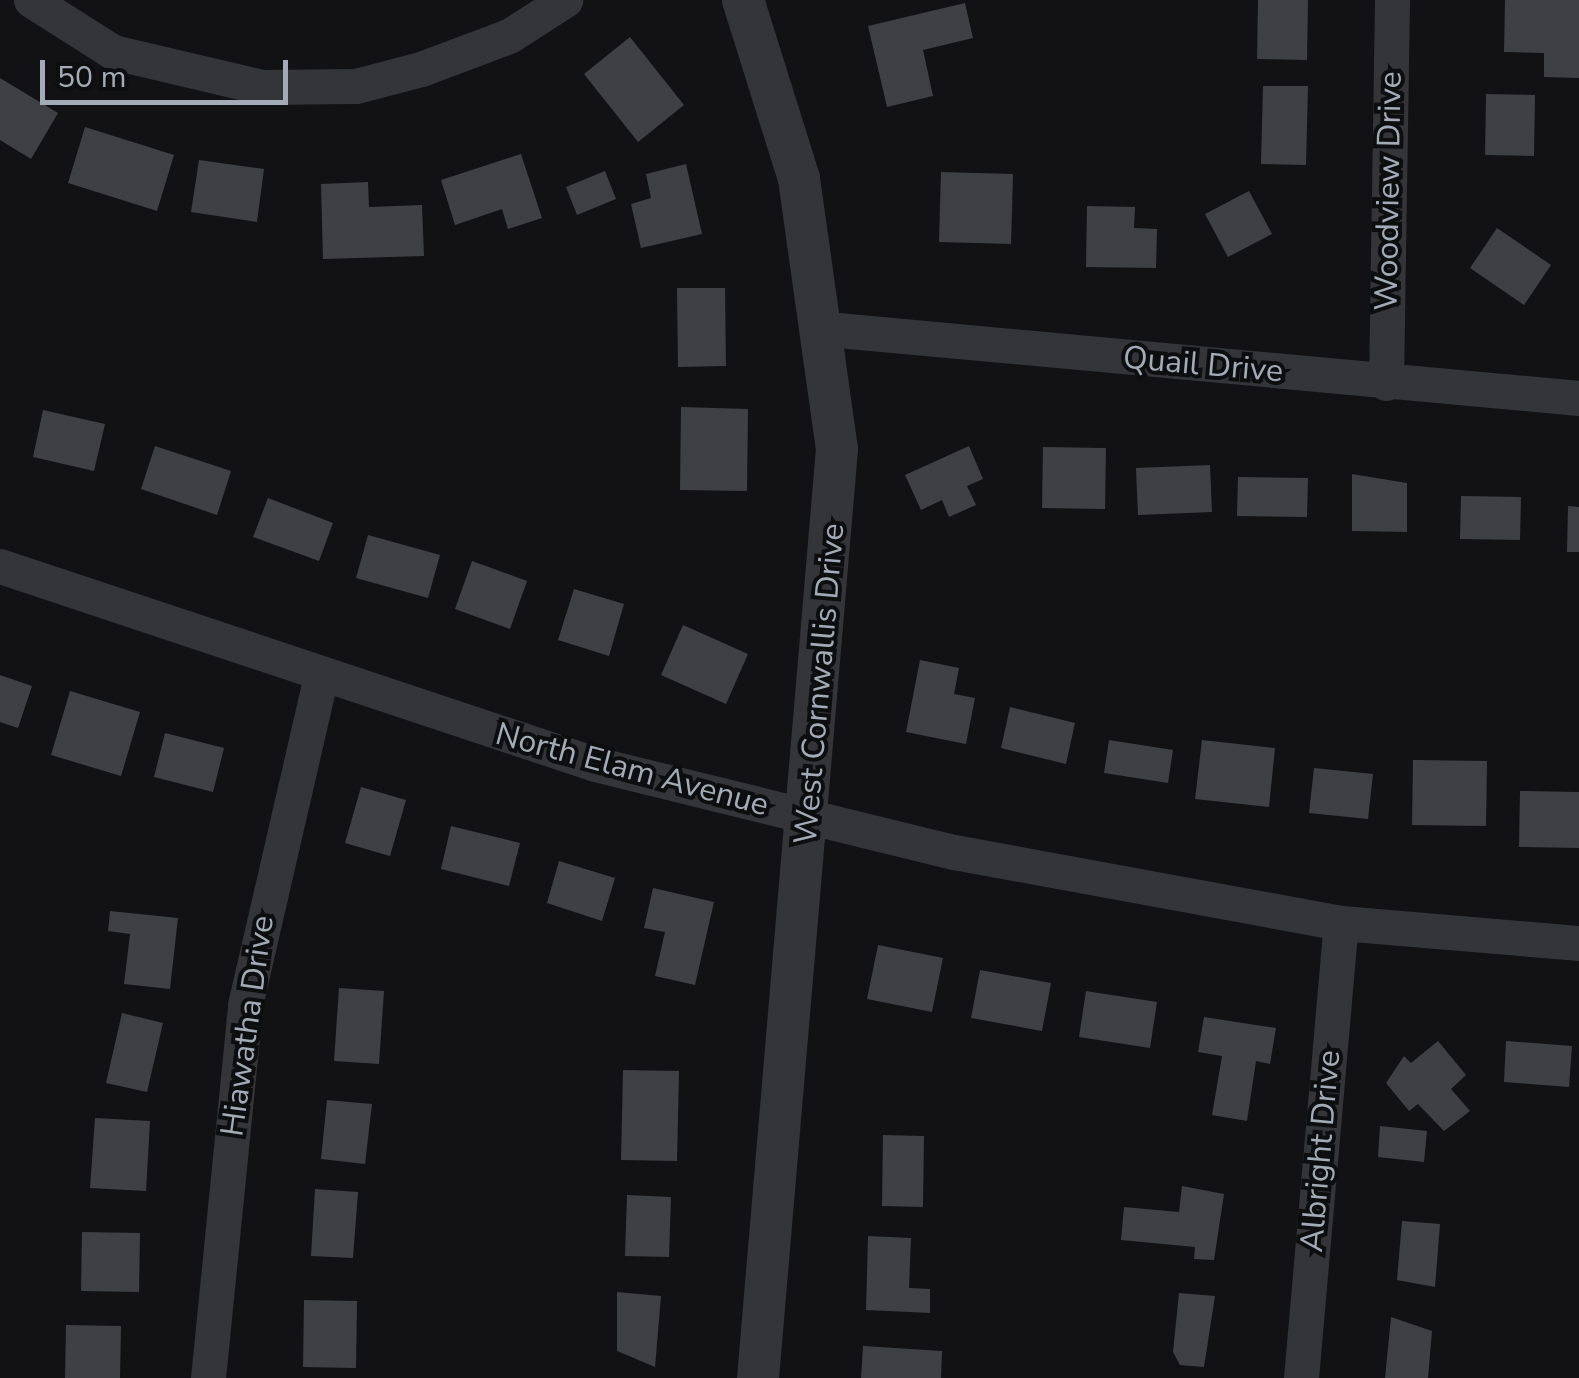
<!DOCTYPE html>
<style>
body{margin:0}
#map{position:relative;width:1579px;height:1378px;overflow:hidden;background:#121214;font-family:"Nunito Sans",sans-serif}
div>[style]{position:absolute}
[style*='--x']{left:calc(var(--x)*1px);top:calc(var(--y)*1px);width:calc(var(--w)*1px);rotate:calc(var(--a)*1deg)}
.building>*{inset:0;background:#3e4044}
.minor>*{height:35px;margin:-17.5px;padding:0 17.5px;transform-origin:17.5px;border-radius:17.5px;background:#333539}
.tertiary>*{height:42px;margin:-21px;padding:0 21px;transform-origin:21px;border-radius:21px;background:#333539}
span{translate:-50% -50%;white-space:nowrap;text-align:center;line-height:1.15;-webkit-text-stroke:8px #0d0e0f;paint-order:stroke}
.street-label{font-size:32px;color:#a3abb6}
.scale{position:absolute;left:40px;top:60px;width:248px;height:45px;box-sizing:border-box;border:5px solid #a3abb6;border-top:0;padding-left:12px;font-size:30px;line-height:35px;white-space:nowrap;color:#a3abb6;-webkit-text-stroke:8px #0d0e0f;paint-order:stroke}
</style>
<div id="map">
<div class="building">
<i style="clip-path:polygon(1258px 0,1308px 0,1307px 60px,1257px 59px)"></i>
<i style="clip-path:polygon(1505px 0,1579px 0,1579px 78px,1544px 77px,1544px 53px,1504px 52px)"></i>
<i style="clip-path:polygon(965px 3px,973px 38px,923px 50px,933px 96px,887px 107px,868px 26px)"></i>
<i style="clip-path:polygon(630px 37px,684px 105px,638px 142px,584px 74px)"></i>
<i style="clip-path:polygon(0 78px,58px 113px,31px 159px,0 140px)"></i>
<i style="clip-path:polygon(1263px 86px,1308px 86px,1306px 165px,1261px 164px)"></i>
<i style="clip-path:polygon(1486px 94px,1535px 95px,1534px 156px,1485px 155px)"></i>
<i style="clip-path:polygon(85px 127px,174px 155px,157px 211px,68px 183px)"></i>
<i style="clip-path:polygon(521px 154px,542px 218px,508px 229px,502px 209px,455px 225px,441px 180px)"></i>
<i style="clip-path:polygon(199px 160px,264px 169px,257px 222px,191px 212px)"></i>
<i style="clip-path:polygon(686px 164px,702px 234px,641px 248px,631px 204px,651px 198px,646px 174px)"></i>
<i style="clip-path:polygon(605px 171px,616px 199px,577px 215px,566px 187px)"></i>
<i style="clip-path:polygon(941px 172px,1013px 174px,1011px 244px,939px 242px)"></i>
<i style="clip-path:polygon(368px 182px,369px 207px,422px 205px,424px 256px,323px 259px,321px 184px)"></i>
<i style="clip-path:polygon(1249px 191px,1272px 234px,1228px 257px,1205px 214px)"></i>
<i style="clip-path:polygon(1087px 206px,1135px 207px,1134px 228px,1157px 229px,1156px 268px,1086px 267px)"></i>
<i style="clip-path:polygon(1497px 228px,1551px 265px,1524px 305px,1470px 268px)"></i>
<i style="clip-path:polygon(677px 288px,725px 288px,726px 366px,678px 367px)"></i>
<i style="clip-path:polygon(681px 407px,748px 409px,747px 491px,680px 490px)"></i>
<i style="clip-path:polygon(43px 410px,105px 424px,94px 471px,33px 457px)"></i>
<i style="clip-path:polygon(155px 446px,231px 471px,217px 515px,141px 489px)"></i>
<i style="clip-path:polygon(969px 446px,983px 479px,967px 486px,976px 505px,949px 517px,942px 500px,921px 510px,905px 475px)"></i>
<i style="clip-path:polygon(1043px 447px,1106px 448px,1105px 509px,1042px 508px)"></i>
<i style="clip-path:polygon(1210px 465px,1212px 512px,1138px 515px,1136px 468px)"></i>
<i style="clip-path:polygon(1352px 474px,1407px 483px,1407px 532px,1352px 531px)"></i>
<i style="clip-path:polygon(1238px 477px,1308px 478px,1307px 517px,1237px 516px)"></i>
<i style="clip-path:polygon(1461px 496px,1521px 497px,1520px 540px,1460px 539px)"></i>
<i style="clip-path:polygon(268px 498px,333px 523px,319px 561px,253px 537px)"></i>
<i style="clip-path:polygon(1568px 506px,1579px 507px,1579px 552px,1567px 552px)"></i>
<i style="clip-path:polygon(368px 535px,440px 555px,428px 598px,356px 578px)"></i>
<i style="clip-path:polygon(472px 561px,527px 581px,510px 629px,455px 609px)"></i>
<i style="clip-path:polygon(574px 589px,624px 604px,609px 656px,558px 640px)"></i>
<i style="clip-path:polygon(683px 625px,748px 654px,726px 704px,661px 675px)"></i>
<i style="clip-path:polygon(920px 660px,959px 668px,954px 694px,975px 698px,966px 744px,906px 732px)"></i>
<i style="clip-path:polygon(0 675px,32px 686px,18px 728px,0 722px)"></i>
<i style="clip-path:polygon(70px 691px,140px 712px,121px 776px,51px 755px)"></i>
<i style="clip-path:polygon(1010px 707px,1075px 723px,1066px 764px,1001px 748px)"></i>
<i style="clip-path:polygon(165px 733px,224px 748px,213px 792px,154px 777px)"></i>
<i style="clip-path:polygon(1109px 740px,1173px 750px,1168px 783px,1104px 773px)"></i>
<i style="clip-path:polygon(1202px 740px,1275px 748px,1269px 807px,1195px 799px)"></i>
<i style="clip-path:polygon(1413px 760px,1487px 761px,1486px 826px,1412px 825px)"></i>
<i style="clip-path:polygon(1314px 768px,1373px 774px,1368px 819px,1309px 813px)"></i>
<i style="clip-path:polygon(361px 787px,406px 800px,390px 856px,345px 843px)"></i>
<i style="clip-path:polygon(1520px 791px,1579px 792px,1579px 848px,1519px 847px)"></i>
<i style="clip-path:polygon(451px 826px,520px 843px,509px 886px,441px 869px)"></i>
<i style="clip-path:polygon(559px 861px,615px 878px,602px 921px,547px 903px)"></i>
<i style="clip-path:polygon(653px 888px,714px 902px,695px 985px,655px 976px,665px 932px,644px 928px)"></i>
<i style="clip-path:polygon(110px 911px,178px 918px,170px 989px,124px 984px,130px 934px,108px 931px)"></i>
<i style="clip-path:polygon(878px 945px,943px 958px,932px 1012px,867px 999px)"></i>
<i style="clip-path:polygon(980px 970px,1051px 983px,1042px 1031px,971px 1018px)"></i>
<i style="clip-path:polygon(339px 988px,384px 991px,379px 1064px,334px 1061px)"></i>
<i style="clip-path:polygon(1086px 991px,1157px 1002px,1150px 1048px,1079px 1037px)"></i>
<i style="clip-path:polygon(122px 1013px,163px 1023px,147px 1092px,106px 1083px)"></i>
<i style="clip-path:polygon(1204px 1017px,1276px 1028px,1270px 1064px,1256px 1061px,1247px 1121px,1212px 1115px,1222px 1056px,1198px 1052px)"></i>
<i style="clip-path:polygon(1438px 1041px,1466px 1075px,1451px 1089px,1470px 1111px,1444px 1131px,1418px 1104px,1409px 1111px,1386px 1083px,1404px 1056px,1411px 1063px)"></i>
<i style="clip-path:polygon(1506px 1041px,1572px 1046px,1569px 1087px,1504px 1082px)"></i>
<i style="clip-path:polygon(623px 1070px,679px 1071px,677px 1161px,621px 1160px)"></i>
<i style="clip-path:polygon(327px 1100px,372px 1104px,365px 1164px,321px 1159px)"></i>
<i style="clip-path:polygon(95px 1118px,150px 1121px,146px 1191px,90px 1188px)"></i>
<i style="clip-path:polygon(1380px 1126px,1427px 1131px,1424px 1162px,1378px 1157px)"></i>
<i style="clip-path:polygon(883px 1135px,924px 1136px,923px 1207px,882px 1206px)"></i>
<i style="clip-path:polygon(1182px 1186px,1224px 1194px,1214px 1260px,1194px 1259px,1195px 1247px,1121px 1240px,1124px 1207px,1179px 1212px)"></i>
<i style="clip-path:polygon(315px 1189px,358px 1192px,353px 1258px,311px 1256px)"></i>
<i style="clip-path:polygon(627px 1195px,671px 1197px,669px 1257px,625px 1256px)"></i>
<i style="clip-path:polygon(1402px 1221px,1440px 1224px,1435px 1287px,1397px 1280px)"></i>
<i style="clip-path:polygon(82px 1232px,140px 1233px,139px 1292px,81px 1291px)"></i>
<i style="clip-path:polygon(868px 1236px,911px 1238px,909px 1288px,930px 1289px,930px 1313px,866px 1310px)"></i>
<i style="clip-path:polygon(617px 1292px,661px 1296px,655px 1367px,617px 1351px)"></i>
<i style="clip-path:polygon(1179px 1293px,1215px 1296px,1204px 1367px,1180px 1365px,1173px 1352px)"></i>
<i style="clip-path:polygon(304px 1300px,357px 1301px,356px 1368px,303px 1367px)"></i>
<i style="clip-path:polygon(1391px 1317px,1432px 1331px,1428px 1378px,1385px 1378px)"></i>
<i style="clip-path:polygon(66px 1325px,121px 1326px,120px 1378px,65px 1378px)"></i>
<i style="clip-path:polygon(863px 1346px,942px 1351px,941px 1378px,861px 1378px)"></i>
</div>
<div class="minor">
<i style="--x:31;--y:0;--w:97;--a:32.4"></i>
<i style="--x:113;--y:52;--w:153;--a:13.2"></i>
<i style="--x:262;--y:87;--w:94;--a:-0.6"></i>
<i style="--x:356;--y:86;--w:67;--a:-14.7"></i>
<i style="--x:421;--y:69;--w:94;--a:-20.6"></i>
<i style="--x:509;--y:36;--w:67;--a:-32.7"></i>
<i style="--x:827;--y:329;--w:755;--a:5.24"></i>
<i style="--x:1386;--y:383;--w:383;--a:-89.1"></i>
<i style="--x:0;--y:566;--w:627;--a:18.41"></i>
<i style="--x:595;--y:764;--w:370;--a:13.8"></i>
<i style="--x:954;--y:852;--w:393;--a:10.4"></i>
<i style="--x:1341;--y:923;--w:239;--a:4.8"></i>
<i style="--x:208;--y:1378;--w:375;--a:-84.3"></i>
<i style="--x:245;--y:1005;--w:335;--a:-77"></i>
<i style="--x:1301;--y:1378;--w:457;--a:-85"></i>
</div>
<div class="tertiary">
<i style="--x:743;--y:0;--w:188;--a:72.6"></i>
<i style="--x:799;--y:179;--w:273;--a:82"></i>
<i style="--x:837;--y:449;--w:932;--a:94.86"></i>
</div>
<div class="street-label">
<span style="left:1389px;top:191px;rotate:-89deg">Woodview Drive</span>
<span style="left:1203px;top:365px;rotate:5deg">Quail Drive</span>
<span style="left:820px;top:684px;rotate:-85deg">West Cornwallis Drive</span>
<span style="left:632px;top:770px;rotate:15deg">North Elam Avenue</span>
<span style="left:248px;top:1026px;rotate:-82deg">Hiawatha Drive</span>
<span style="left:1321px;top:1151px;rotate:-85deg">Albright Drive</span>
</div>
<div class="scale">50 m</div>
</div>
